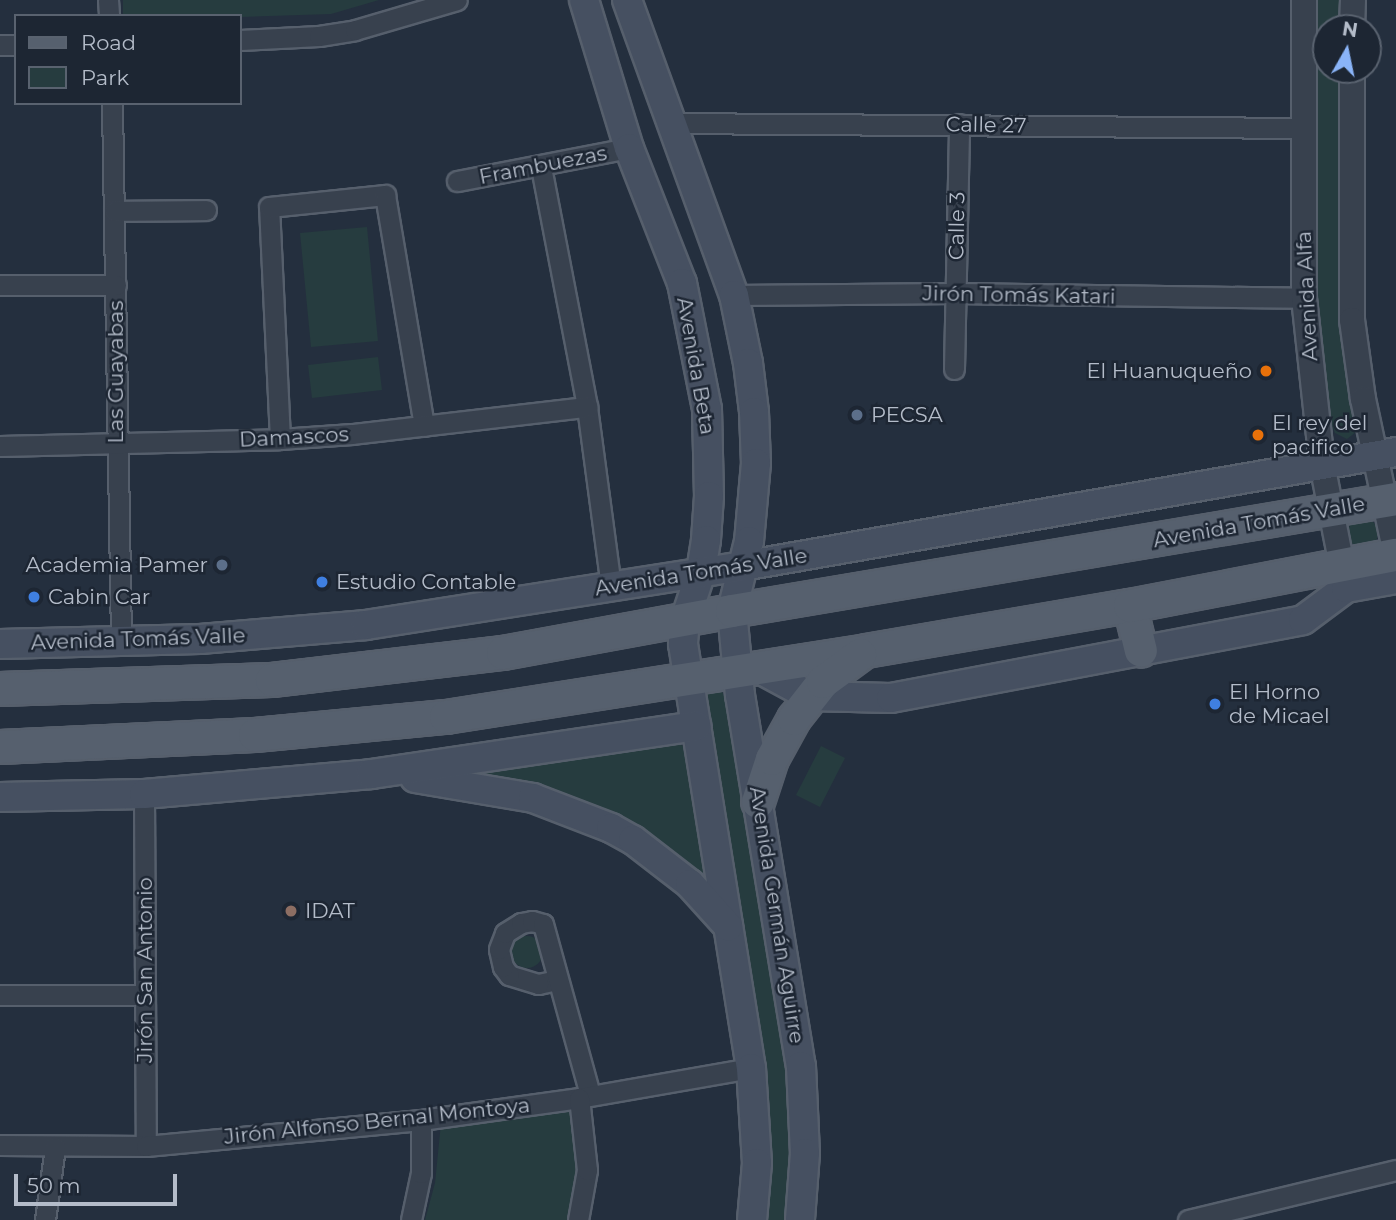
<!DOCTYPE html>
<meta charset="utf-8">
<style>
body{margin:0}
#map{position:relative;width:1396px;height:1220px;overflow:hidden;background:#242f3e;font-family:Montserrat,sans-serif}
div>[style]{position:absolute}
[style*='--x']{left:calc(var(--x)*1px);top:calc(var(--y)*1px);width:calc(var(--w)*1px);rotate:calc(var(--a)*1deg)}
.green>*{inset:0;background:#263c3f}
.round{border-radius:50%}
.roads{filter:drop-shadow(2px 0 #565f6c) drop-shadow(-2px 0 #565f6c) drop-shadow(0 2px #565f6c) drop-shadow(0 -2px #565f6c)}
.minor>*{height:19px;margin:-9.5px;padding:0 9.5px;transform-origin:9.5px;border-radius:9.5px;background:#38414e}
.tertiary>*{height:24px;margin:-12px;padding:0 12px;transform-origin:12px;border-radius:12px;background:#38414e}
.secondary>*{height:28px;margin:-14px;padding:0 14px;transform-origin:14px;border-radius:14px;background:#465061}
.primary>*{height:32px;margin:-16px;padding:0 16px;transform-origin:16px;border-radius:16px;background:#56606e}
.dots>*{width:19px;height:19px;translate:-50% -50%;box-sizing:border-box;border:4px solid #1d2633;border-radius:50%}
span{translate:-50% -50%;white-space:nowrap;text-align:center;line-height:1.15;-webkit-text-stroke:5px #1d2633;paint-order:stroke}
.street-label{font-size:21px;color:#b4bcc9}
.poi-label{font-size:21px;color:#b4bcc9}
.right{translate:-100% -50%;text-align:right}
.left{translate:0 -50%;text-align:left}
.legend{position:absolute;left:14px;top:14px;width:228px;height:91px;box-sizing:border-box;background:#1d2633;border:2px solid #59626f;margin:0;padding:9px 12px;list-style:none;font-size:21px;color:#b4bcc9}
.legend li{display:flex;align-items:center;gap:14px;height:35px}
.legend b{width:35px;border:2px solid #59626f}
.north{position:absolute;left:1312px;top:14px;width:70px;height:70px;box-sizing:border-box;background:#1d2633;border:2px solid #59626f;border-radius:50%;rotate:9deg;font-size:19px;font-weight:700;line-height:28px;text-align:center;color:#b4bcc9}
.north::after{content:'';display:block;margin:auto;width:24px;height:32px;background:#8ab4f8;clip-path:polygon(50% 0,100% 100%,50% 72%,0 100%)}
.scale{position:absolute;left:14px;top:1174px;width:163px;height:32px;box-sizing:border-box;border:4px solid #b4bcc9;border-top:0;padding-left:9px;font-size:21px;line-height:24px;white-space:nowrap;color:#b4bcc9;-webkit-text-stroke:5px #1d2633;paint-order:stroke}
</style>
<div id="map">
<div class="green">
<i style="clip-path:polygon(123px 0,379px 0,331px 14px,240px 17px,123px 16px)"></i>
<i style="clip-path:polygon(1313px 0,1342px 0,1342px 28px,1326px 28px,1326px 70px,1342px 70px,1357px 420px,1356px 432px,1347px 439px,1335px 433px,1330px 420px,1318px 347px,1311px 264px)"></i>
<i style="clip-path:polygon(367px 227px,378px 341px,311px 347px,300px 233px)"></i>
<i style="clip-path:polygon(378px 357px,382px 390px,312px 398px,308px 365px)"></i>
<i class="round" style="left:1348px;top:518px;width:30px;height:30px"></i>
<i style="clip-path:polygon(720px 689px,726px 698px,790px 1086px,793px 1135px,786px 1220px,763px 1220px,769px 1178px,770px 1135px,763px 1042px,702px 695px,706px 690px)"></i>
<i style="clip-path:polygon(674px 740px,684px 747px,709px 883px,477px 777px,475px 771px)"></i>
<i style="clip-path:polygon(821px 746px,845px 758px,820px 807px,796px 795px)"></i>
<i class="round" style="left:511px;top:936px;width:32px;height:32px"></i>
<i style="clip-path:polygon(579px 1106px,581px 1151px,571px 1220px,425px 1220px,435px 1183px,441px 1123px)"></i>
</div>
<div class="roads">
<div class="minor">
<i style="--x:108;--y:0;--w:16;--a:86"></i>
<i style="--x:240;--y:40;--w:79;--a:-2.9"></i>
<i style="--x:319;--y:36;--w:36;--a:-9"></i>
<i style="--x:355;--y:30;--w:106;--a:-16.4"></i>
<i style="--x:0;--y:45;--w:16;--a:0"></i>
<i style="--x:112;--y:103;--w:537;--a:89.04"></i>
<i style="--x:670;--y:123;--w:632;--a:0.45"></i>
<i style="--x:541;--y:167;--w:244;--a:79.1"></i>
<i style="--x:587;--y:407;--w:182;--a:82.4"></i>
<i style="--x:457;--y:181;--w:175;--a:-10.9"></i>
<i style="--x:114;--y:211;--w:92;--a:-0.6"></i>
<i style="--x:0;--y:285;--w:116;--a:0"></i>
<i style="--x:734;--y:295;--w:222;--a:-0.5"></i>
<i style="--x:956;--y:293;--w:348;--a:0.8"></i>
<i style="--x:954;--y:369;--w:245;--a:-88.8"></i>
<i style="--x:280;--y:439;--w:232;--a:-92.7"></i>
<i style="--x:269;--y:207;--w:117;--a:-5.9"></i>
<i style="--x:385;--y:195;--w:234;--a:80.4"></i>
<i style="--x:0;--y:446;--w:280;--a:-1.4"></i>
<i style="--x:280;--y:439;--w:72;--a:-4"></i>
<i style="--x:352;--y:434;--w:237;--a:-6.6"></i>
<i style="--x:144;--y:794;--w:352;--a:89.7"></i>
<i style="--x:557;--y:980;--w:19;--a:168"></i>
<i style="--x:538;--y:984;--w:30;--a:-163"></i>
<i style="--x:509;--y:975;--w:10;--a:-127"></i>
<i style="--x:503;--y:967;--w:18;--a:-103"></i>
<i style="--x:499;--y:949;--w:17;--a:-69"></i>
<i style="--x:505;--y:933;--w:19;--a:-32"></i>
<i style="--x:521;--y:923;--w:11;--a:-10"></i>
<i style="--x:532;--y:921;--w:11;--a:15"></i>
<i style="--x:543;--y:924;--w:177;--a:74.6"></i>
<i style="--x:0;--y:995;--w:145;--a:0"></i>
<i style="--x:0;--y:1145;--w:146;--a:0.4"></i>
<i style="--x:146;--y:1146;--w:276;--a:-5.4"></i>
<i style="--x:421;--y:1120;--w:160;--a:-7.9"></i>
<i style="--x:579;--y:1098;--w:175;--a:-9.9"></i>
<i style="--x:45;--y:1220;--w:74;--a:-82.2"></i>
<i style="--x:411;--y:1220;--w:48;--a:-78"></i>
<i style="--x:421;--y:1173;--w:53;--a:-90"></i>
<i style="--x:578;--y:1220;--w:51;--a:-79.8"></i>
<i style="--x:587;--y:1170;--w:72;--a:-96.3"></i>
<i style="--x:1188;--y:1220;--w:214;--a:-13.5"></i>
</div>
<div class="tertiary">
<i style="--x:1304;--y:0;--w:298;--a:90"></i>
<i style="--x:1304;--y:298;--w:167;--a:83.8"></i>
<i style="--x:1322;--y:464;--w:119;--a:78.9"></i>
<i style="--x:1352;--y:28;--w:28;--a:-88"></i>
<i style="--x:1352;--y:70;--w:250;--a:90"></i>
<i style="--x:1352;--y:320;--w:80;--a:82.1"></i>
<i style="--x:1363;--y:399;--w:158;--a:78"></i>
</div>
<div class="secondary">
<i style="--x:584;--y:0;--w:155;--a:73.1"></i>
<i style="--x:629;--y:148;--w:145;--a:68.6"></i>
<i style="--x:682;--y:283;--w:128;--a:78.8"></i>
<i style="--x:707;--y:409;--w:87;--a:88.7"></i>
<i style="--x:709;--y:496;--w:44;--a:93.9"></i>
<i style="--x:706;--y:540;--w:32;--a:99"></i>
<i style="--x:701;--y:572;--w:51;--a:108.4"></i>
<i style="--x:685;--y:620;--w:24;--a:95"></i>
<i style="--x:683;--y:644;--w:429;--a:80.9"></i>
<i style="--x:751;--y:1068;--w:95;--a:86.4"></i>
<i style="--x:757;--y:1163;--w:57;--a:95"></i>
<i style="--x:627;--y:0;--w:314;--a:70.1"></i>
<i style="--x:734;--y:295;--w:69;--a:78.4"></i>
<i style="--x:748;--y:363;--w:49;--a:83"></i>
<i style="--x:754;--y:412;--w:51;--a:87.8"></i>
<i style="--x:756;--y:463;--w:78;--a:95.1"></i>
<i style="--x:749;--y:541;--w:72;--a:103.7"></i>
<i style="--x:732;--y:611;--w:84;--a:84.6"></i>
<i style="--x:740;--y:695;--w:376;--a:80.7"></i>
<i style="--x:801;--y:1066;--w:87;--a:87.4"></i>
<i style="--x:805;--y:1153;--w:67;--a:94.3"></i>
<i style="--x:0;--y:644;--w:200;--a:-1.4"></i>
<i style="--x:200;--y:639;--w:167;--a:-4.8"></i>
<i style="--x:366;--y:625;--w:382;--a:-8.9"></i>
<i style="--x:743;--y:566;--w:663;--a:-9.9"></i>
<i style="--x:756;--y:667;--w:61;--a:28.2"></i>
<i style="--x:810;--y:696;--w:81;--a:1.4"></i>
<i style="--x:891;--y:698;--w:419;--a:-10.7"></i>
<i style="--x:1303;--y:620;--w:54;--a:-36.7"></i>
<i style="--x:1346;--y:588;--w:51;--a:-10.2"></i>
<i style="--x:415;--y:778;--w:120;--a:9.6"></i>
<i style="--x:533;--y:798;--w:84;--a:21"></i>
<i style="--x:611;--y:828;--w:25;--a:29"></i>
<i style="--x:633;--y:840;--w:72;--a:37.7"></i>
<i style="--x:690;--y:884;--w:57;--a:47.9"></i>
<i style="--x:0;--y:797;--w:144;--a:-1.2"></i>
<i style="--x:144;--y:794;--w:228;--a:-5"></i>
<i style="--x:371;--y:774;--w:329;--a:-8.4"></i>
</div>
<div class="primary">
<i style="--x:1130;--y:606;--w:46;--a:76.3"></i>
<i style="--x:0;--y:689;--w:272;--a:-1.9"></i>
<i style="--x:272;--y:680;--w:233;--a:-6.7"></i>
<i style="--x:503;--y:653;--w:233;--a:-10.4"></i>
<i style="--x:732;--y:611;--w:673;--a:-9.57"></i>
<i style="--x:0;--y:747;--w:255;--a:-2.7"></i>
<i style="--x:255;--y:735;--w:192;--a:-5.4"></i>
<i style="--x:446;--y:717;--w:425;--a:-8.9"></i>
<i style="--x:866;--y:651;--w:268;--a:-9.7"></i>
<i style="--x:1130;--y:606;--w:271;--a:-10.9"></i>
<i style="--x:758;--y:802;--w:45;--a:-72"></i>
<i style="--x:772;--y:759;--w:46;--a:-61.2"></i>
<i style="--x:794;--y:719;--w:47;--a:-51.9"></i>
<i style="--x:823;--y:682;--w:46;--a:-36.1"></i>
</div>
</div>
<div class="dots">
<i style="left:1266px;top:371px;background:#e8710a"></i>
<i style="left:857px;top:415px;background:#5c6f8a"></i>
<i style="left:1258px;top:435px;background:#e8710a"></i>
<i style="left:222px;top:565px;background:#5c6f8a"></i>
<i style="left:322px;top:582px;background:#3f7fe0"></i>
<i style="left:34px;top:597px;background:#3f7fe0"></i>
<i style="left:1215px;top:704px;background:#3f7fe0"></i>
<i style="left:291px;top:911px;background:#8d6e63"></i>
</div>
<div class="street-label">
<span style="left:986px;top:125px;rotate:1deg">Calle 27</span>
<span style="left:543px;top:165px;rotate:-11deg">Frambuezas</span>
<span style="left:957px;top:226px;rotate:-89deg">Calle 3</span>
<span style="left:1019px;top:295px;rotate:1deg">Jirón Tomás Katari</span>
<span style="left:1307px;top:296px;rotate:-93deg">Avenida Alfa</span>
<span style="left:696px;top:366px;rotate:80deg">Avenida Beta</span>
<span style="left:116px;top:372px;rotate:-90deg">Las Guayabas</span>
<span style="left:294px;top:437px;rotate:-3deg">Damascos</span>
<span style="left:1259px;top:522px;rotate:-10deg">Avenida Tomás Valle</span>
<span style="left:701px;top:572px;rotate:-9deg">Avenida Tomás Valle</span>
<span style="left:138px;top:639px;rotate:-2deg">Avenida Tomás Valle</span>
<span style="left:777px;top:915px;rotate:81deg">Avenida Germán Aguirre</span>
<span style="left:145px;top:970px;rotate:-90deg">Jirón San Antonio</span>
<span style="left:377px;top:1121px;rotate:-6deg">Jirón Alfonso Bernal Montoya</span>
</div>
<div class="poi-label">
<span class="right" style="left:1252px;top:371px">El Huanuqueño</span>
<span class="left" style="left:871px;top:415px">PECSA</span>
<span class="left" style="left:1272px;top:435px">El rey del<br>pacifico</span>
<span class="right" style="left:208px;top:565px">Academia Pamer</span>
<span class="left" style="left:336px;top:582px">Estudio Contable</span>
<span class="left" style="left:48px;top:597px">Cabin Car</span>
<span class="left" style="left:1229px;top:704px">El Horno<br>de Micael</span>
<span class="left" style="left:305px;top:911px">IDAT</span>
</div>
<ul class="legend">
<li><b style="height:9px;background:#56606e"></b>Road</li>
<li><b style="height:19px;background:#263c3f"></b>Park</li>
</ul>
<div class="north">N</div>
<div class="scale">50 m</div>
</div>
